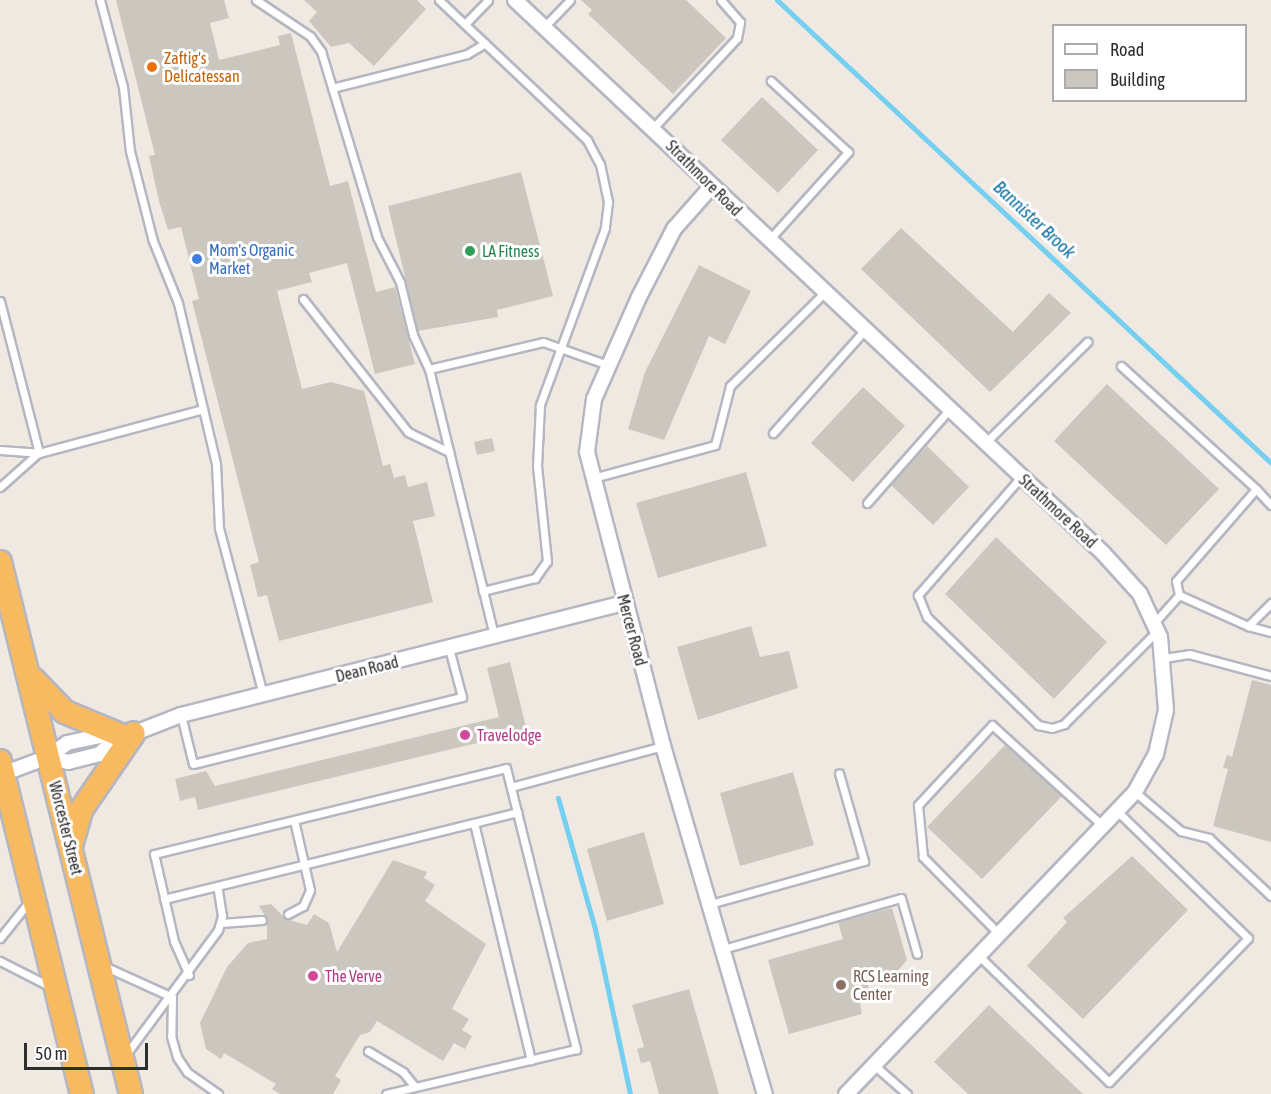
<!DOCTYPE html>
<style>
body{margin:0}
#map{position:relative;width:1271px;height:1094px;overflow:hidden;background:#efe9e1;font-family:"Asap Condensed",sans-serif}
div>[style]{position:absolute}
[style*='--x']{left:calc(var(--x)*1px);top:calc(var(--y)*1px);width:calc(var(--w)*1px);rotate:calc(var(--a)*1deg)}
.stream>*{height:5px;margin:-2.5px;padding:0 2.5px;transform-origin:2.5px;border-radius:2.5px;background:#75cff0}
.building>*{inset:0;background:#cbc7bf}
.roads{filter:drop-shadow(2px 0 #b4b7c1) drop-shadow(-2px 0 #b4b7c1) drop-shadow(0 2px #b4b7c1) drop-shadow(0 -2px #b4b7c1)}
.service>*{height:7px;margin:-3.5px;padding:0 3.5px;transform-origin:3.5px;border-radius:3.5px;background:#fff}
.minor>*{height:14px;margin:-7px;padding:0 7px;transform-origin:7px;border-radius:7px;background:#fff}
.trunk>*{height:22px;margin:-11px;padding:0 11px;transform-origin:11px;border-radius:11px;background:#f8ba60}
.dots>*{width:16px;height:16px;translate:-50% -50%;box-sizing:border-box;border:3px solid #fff;border-radius:50%}
span{translate:-50% -50%;white-space:nowrap;text-align:center;line-height:1.15;-webkit-text-stroke:6px #fff;paint-order:stroke}
.food-label{font-size:16px;color:#c56008}
.left{translate:0 -50%;text-align:left}
.street-label{font-size:16px;color:#2e2e2e}
.shop-label{font-size:16px;color:#366cbe}
.leisure-label{font-size:16px;color:#27864d}
.hotel-label{font-size:16px;color:#b23c85}
.education-label{font-size:16px;color:#785e54}
.water-label{font-size:18px;color:#0d6fa3;font-style:italic}
.legend{position:absolute;left:1052px;top:24px;width:195px;height:78px;box-sizing:border-box;background:#fff;border:2px solid #ababab;margin:0;padding:8px 10px;list-style:none;font-size:18px;color:#2e2e2e}
.legend li{display:flex;align-items:center;gap:12px;height:30px}
.legend b{width:30px;border:2px solid #ababab}
.scale{position:absolute;left:24px;top:1043px;width:124px;height:27px;box-sizing:border-box;border:3px solid #2e2e2e;border-top:0;padding-left:8px;font-size:18px;line-height:21px;white-space:nowrap;color:#2e2e2e;-webkit-text-stroke:4px #fff;paint-order:stroke}
</style>
<div id="map">
<div class="stream">
<i style="--x:777;--y:0;--w:677;--a:43.14"></i>
<i style="--x:558;--y:798;--w:136;--a:74.2"></i>
<i style="--x:595;--y:929;--w:169;--a:78"></i>
</div>
<div class="building">
<i style="clip-path:polygon(116px 0,224px 0,229px 18px,210px 23px,219px 60px,280px 45px,278px 36px,291px 33px,330px 186px,348px 181px,376px 292px,395px 287px,415px 364px,375px 374px,347px 263px,309px 273px,312px 282px,277px 291px,302px 389px,331px 382px,364px 391px,383px 466px,390px 464px,394px 478px,405px 475px,408px 487px,427px 482px,435px 516px,413px 521px,433px 602px,279px 641px,267px 595px,258px 597px,250px 565px,259px 562px,192px 301px,199px 299px,181px 227px,168px 230px,159px 201px,149px 156px,155px 155px)"></i>
<i style="clip-path:polygon(304px 0,417px 0,426px 9px,374px 66px,349px 43px,331px 47px,309px 21px,317px 12px)"></i>
<i style="clip-path:polygon(581px 0,686px 0,726px 38px,673px 94px,588px 14px,592px 10px)"></i>
<i style="clip-path:polygon(762px 97px,818px 150px,778px 193px,721px 140px)"></i>
<i style="clip-path:polygon(521px 172px,553px 296px,497px 310px,498px 317px,418px 331px,388px 206px)"></i>
<i style="clip-path:polygon(901px 228px,1013px 332px,1049px 293px,1071px 313px,990px 392px,861px 269px)"></i>
<i style="clip-path:polygon(699px 265px,751px 291px,725px 344px,709px 336px,664px 440px,628px 429px,645px 372px)"></i>
<i style="clip-path:polygon(1107px 384px,1219px 489px,1166px 545px,1054px 441px)"></i>
<i style="clip-path:polygon(863px 387px,905px 426px,853px 482px,811px 443px)"></i>
<i style="clip-path:polygon(492px 438px,495px 451px,477px 455px,474px 442px)"></i>
<i style="clip-path:polygon(927px 446px,969px 487px,933px 525px,891px 485px)"></i>
<i style="clip-path:polygon(746px 472px,767px 546px,658px 578px,636px 503px)"></i>
<i style="clip-path:polygon(996px 537px,1107px 642px,1054px 699px,945px 594px)"></i>
<i style="clip-path:polygon(751px 626px,760px 657px,789px 651px,798px 688px,698px 720px,677px 647px)"></i>
<i style="clip-path:polygon(510px 662px,527px 731px,198px 810px,195px 797px,180px 801px,175px 779px,206px 771px,215px 786px,499px 717px,487px 668px)"></i>
<i style="clip-path:polygon(1252px 680px,1271px 685px,1271px 842px,1213px 826px,1228px 769px,1223px 768px,1227px 755px,1232px 757px)"></i>
<i style="clip-path:polygon(1005px 745px,1062px 796px,982px 879px,927px 827px)"></i>
<i style="clip-path:polygon(793px 772px,814px 845px,740px 866px,720px 793px)"></i>
<i style="clip-path:polygon(644px 832px,664px 904px,607px 921px,587px 849px)"></i>
<i style="clip-path:polygon(1132px 856px,1188px 910px,1083px 1019px,1027px 966px,1067px 922px,1063px 918px)"></i>
<i style="clip-path:polygon(393px 860px,427px 872px,424px 878px,435px 885px,425px 901px,486px 944px,452px 1009px,469px 1019px,462px 1030px,472px 1036px,465px 1049px,454px 1043px,443px 1061px,377px 1021px,370px 1032px,360px 1035px,335px 1076px,341px 1080px,333px 1094px,280px 1094px,272px 1089px,276px 1084px,224px 1053px,221px 1059px,206px 1049px,200px 1023px,227px 967px,248px 943px,267px 939px,267px 919px,259px 906px,271px 904px,286px 919px,307px 925px,314px 914px,329px 923px,337px 952px)"></i>
<i style="clip-path:polygon(892px 908px,907px 960px,890px 980px,868px 984px,870px 995px,859px 998px,862px 1014px,789px 1034px,768px 960px,843px 939px,838px 922px)"></i>
<i style="clip-path:polygon(689px 989px,719px 1094px,659px 1094px,650px 1061px,641px 1063px,637px 1049px,644px 1047px,632px 1005px)"></i>
<i style="clip-path:polygon(989px 1005px,1083px 1094px,968px 1094px,934px 1062px)"></i>
</div>
<div class="roads">
<div class="service">
<i style="--x:100;--y:0;--w:90;--a:75.2"></i>
<i style="--x:123;--y:87;--w:64;--a:83.8"></i>
<i style="--x:130;--y:151;--w:93;--a:75.7"></i>
<i style="--x:153;--y:241;--w:67;--a:68"></i>
<i style="--x:178;--y:303;--w:165;--a:76.7"></i>
<i style="--x:216;--y:464;--w:64;--a:87.3"></i>
<i style="--x:219;--y:528;--w:173;--a:75.2"></i>
<i style="--x:256;--y:0;--w:65;--a:33.7"></i>
<i style="--x:310;--y:36;--w:19;--a:54"></i>
<i style="--x:321;--y:51;--w:194;--a:73.2"></i>
<i style="--x:377;--y:237;--w:51;--a:62.9"></i>
<i style="--x:400;--y:282;--w:55;--a:76.2"></i>
<i style="--x:413;--y:335;--w:38;--a:65"></i>
<i style="--x:429;--y:369;--w:275;--a:76.3"></i>
<i style="--x:439;--y:0;--w:204;--a:43.4"></i>
<i style="--x:587;--y:140;--w:27;--a:62"></i>
<i style="--x:600;--y:164;--w:39;--a:78"></i>
<i style="--x:608;--y:202;--w:26;--a:97"></i>
<i style="--x:605;--y:228;--w:189;--a:110.2"></i>
<i style="--x:540;--y:405;--w:61;--a:92.8"></i>
<i style="--x:537;--y:466;--w:96;--a:84"></i>
<i style="--x:547;--y:561;--w:21;--a:125"></i>
<i style="--x:535;--y:578;--w:54;--a:166"></i>
<i style="--x:465;--y:24;--w:33;--a:-46"></i>
<i style="--x:544;--y:27;--w:37;--a:-46"></i>
<i style="--x:332;--y:88;--w:139;--a:-14.1"></i>
<i style="--x:467;--y:54;--w:21;--a:-31"></i>
<i style="--x:653;--y:128;--w:123;--a:-47"></i>
<i style="--x:737;--y:38;--w:16;--a:-79"></i>
<i style="--x:740;--y:22;--w:29;--a:-131"></i>
<i style="--x:768;--y:241;--w:120;--a:-48"></i>
<i style="--x:848;--y:152;--w:105;--a:-137.3"></i>
<i style="--x:303;--y:299;--w:169;--a:51.7"></i>
<i style="--x:408;--y:432;--w:46;--a:26"></i>
<i style="--x:0;--y:301;--w:157;--a:75.6"></i>
<i style="--x:1121;--y:366;--w:183;--a:42.3"></i>
<i style="--x:429;--y:369;--w:117;--a:-13.3"></i>
<i style="--x:543;--y:342;--w:69;--a:19.5"></i>
<i style="--x:773;--y:433;--w:137;--a:-48.3"></i>
<i style="--x:985;--y:443;--w:144;--a:-44.7"></i>
<i style="--x:0;--y:450;--w:39;--a:4"></i>
<i style="--x:39;--y:453;--w:170;--a:-15"></i>
<i style="--x:1021;--y:477;--w:157;--a:131.1"></i>
<i style="--x:918;--y:595;--w:24;--a:68"></i>
<i style="--x:927;--y:617;--w:155;--a:44.2"></i>
<i style="--x:1038;--y:725;--w:14;--a:12"></i>
<i style="--x:1052;--y:728;--w:13;--a:-18"></i>
<i style="--x:1064;--y:724;--w:132;--a:-45"></i>
<i style="--x:593;--y:478;--w:126;--a:-15.1"></i>
<i style="--x:715;--y:445;--w:61;--a:-75.7"></i>
<i style="--x:730;--y:386;--w:132;--a:-44.7"></i>
<i style="--x:0;--y:487;--w:50;--a:-41.7"></i>
<i style="--x:867;--y:503;--w:124;--a:-48.6"></i>
<i style="--x:1179;--y:595;--w:14;--a:-102"></i>
<i style="--x:1176;--y:581;--w:122;--a:-49"></i>
<i style="--x:1256;--y:489;--w:22;--a:47"></i>
<i style="--x:1179;--y:595;--w:76;--a:24.2"></i>
<i style="--x:1248;--y:626;--w:33;--a:-45"></i>
<i style="--x:1154;--y:623;--w:38;--a:-48"></i>
<i style="--x:1248;--y:626;--w:24;--a:15"></i>
<i style="--x:1164;--y:658;--w:25;--a:-9"></i>
<i style="--x:1189;--y:654;--w:85;--a:15"></i>
<i style="--x:181;--y:715;--w:50;--a:76.2"></i>
<i style="--x:193;--y:764;--w:277;--a:-14"></i>
<i style="--x:462;--y:697;--w:51;--a:-104.9"></i>
<i style="--x:511;--y:787;--w:157;--a:-15.1"></i>
<i style="--x:1135;--y:792;--w:60;--a:40.3"></i>
<i style="--x:1181;--y:831;--w:29;--a:14"></i>
<i style="--x:1209;--y:838;--w:85;--a:43.1"></i>
<i style="--x:474;--y:823;--w:244;--a:76.5"></i>
<i style="--x:164;--y:899;--w:364;--a:-13.8"></i>
<i style="--x:710;--y:904;--w:160;--a:-15.6"></i>
<i style="--x:864;--y:861;--w:91;--a:-105.9"></i>
<i style="--x:288;--y:914;--w:17;--a:-28"></i>
<i style="--x:303;--y:906;--w:17;--a:-66"></i>
<i style="--x:310;--y:890;--w:72;--a:-102.9"></i>
<i style="--x:221;--y:923;--w:41;--a:-4.2"></i>
<i style="--x:1000;--y:935;--w:110;--a:-134.6"></i>
<i style="--x:923;--y:857;--w:52;--a:-95.5"></i>
<i style="--x:918;--y:805;--w:109;--a:-47.2"></i>
<i style="--x:992;--y:725;--w:151;--a:42.3"></i>
<i style="--x:0;--y:938;--w:45;--a:-51.3"></i>
<i style="--x:723;--y:949;--w:185;--a:-16"></i>
<i style="--x:901;--y:898;--w:58;--a:74.1"></i>
<i style="--x:979;--y:956;--w:181;--a:44.1"></i>
<i style="--x:1109;--y:1082;--w:200;--a:-46"></i>
<i style="--x:1248;--y:938;--w:181;--a:-135.9"></i>
<i style="--x:0;--y:961;--w:57;--a:27"></i>
<i style="--x:106;--y:967;--w:72;--a:24.4"></i>
<i style="--x:189;--y:975;--w:37;--a:-114"></i>
<i style="--x:174;--y:941;--w:89;--a:-102.9"></i>
<i style="--x:154;--y:854;--w:362;--a:-13.7"></i>
<i style="--x:506;--y:768;--w:290;--a:76"></i>
<i style="--x:576;--y:1049;--w:195;--a:166.7"></i>
<i style="--x:172;--y:997;--w:39;--a:91"></i>
<i style="--x:171;--y:1036;--w:22;--a:74"></i>
<i style="--x:177;--y:1057;--w:18;--a:56"></i>
<i style="--x:187;--y:1072;--w:38;--a:35"></i>
<i style="--x:368;--y:1051;--w:41;--a:31"></i>
<i style="--x:403;--y:1072;--w:19;--a:51"></i>
<i style="--x:127;--y:1053;--w:153;--a:-53.5"></i>
<i style="--x:218;--y:930;--w:15;--a:-74"></i>
<i style="--x:222;--y:916;--w:30;--a:-99"></i>
<i style="--x:874;--y:1065;--w:44;--a:41.3"></i>
</div>
<div class="minor">
<i style="--x:515;--y:0;--w:807;--a:43.24"></i>
<i style="--x:1103;--y:553;--w:55;--a:47.9"></i>
<i style="--x:1140;--y:594;--w:47;--a:65.1"></i>
<i style="--x:1160;--y:637;--w:73;--a:85.3"></i>
<i style="--x:1166;--y:710;--w:45;--a:102.8"></i>
<i style="--x:1156;--y:754;--w:43;--a:118.9"></i>
<i style="--x:1135;--y:792;--w:418;--a:133.7"></i>
<i style="--x:712;--y:186;--w:57;--a:131.5"></i>
<i style="--x:674;--y:229;--w:76;--a:117.2"></i>
<i style="--x:639;--y:297;--w:111;--a:113.8"></i>
<i style="--x:594;--y:399;--w:53;--a:97.5"></i>
<i style="--x:587;--y:452;--w:304;--a:75.5"></i>
<i style="--x:663;--y:746;--w:363;--a:73.7"></i>
<i style="--x:48;--y:757;--w:21;--a:14"></i>
<i style="--x:68;--y:762;--w:33;--a:-14"></i>
<i style="--x:100;--y:754;--w:17;--a:-45"></i>
<i style="--x:112;--y:742;--w:74;--a:-21.4"></i>
<i style="--x:181;--y:715;--w:457;--a:-14.2"></i>
<i style="--x:0;--y:775;--w:51;--a:-20.6"></i>
<i style="--x:48;--y:757;--w:24;--a:-36"></i>
<i style="--x:67;--y:743;--w:40;--a:-12"></i>
<i style="--x:106;--y:735;--w:8;--a:50"></i>
</div>
<div class="trunk">
<i style="--x:0;--y:562;--w:548;--a:76.17"></i>
<i style="--x:33;--y:679;--w:46;--a:45.9"></i>
<i style="--x:65;--y:712;--w:65;--a:22.6"></i>
<i style="--x:0;--y:761;--w:343;--a:76.2"></i>
<i style="--x:71;--y:846;--w:37;--a:-74"></i>
<i style="--x:81;--y:810;--w:93;--a:-55.5"></i>
</div>
</div>
<div class="dots">
<i style="left:152px;top:67px;background:#e8710a"></i>
<i style="left:470px;top:251px;background:#2e9e5b"></i>
<i style="left:197px;top:259px;background:#3f7fe0"></i>
<i style="left:465px;top:735px;background:#d1479c"></i>
<i style="left:313px;top:976px;background:#d1479c"></i>
<i style="left:841px;top:985px;background:#8d6e63"></i>
</div>
<div class="food-label">
<span class="left" style="left:164px;top:67px">Zaftig's<br>Delicatessan</span>
</div>
<div class="street-label">
<span style="left:704px;top:178px;rotate:45deg">Strathmore Road</span>
<span style="left:1058px;top:511px;rotate:43deg">Strathmore Road</span>
<span style="left:632px;top:630px;rotate:75deg">Mercer Road</span>
<span style="left:367px;top:669px;rotate:-14deg">Dean Road</span>
<span style="left:66px;top:828px;rotate:76deg">Worcester Street</span>
</div>
<div class="shop-label">
<span class="left" style="left:209px;top:259px">Mom's Organic<br>Market</span>
</div>
<div class="leisure-label">
<span class="left" style="left:482px;top:251px">LA Fitness</span>
</div>
<div class="hotel-label">
<span class="left" style="left:477px;top:735px">Travelodge</span>
<span class="left" style="left:325px;top:976px">The Verve</span>
</div>
<div class="education-label">
<span class="left" style="left:853px;top:985px">RCS Learning<br>Center</span>
</div>
<div class="water-label">
<span style="left:1034px;top:220px;rotate:43deg">Bannister Brook</span>
</div>
<ul class="legend">
<li><b style="height:8px;background:#fff"></b>Road</li>
<li><b style="height:16px;background:#cbc7bf"></b>Building</li>
</ul>
<div class="scale">50 m</div>
</div>
